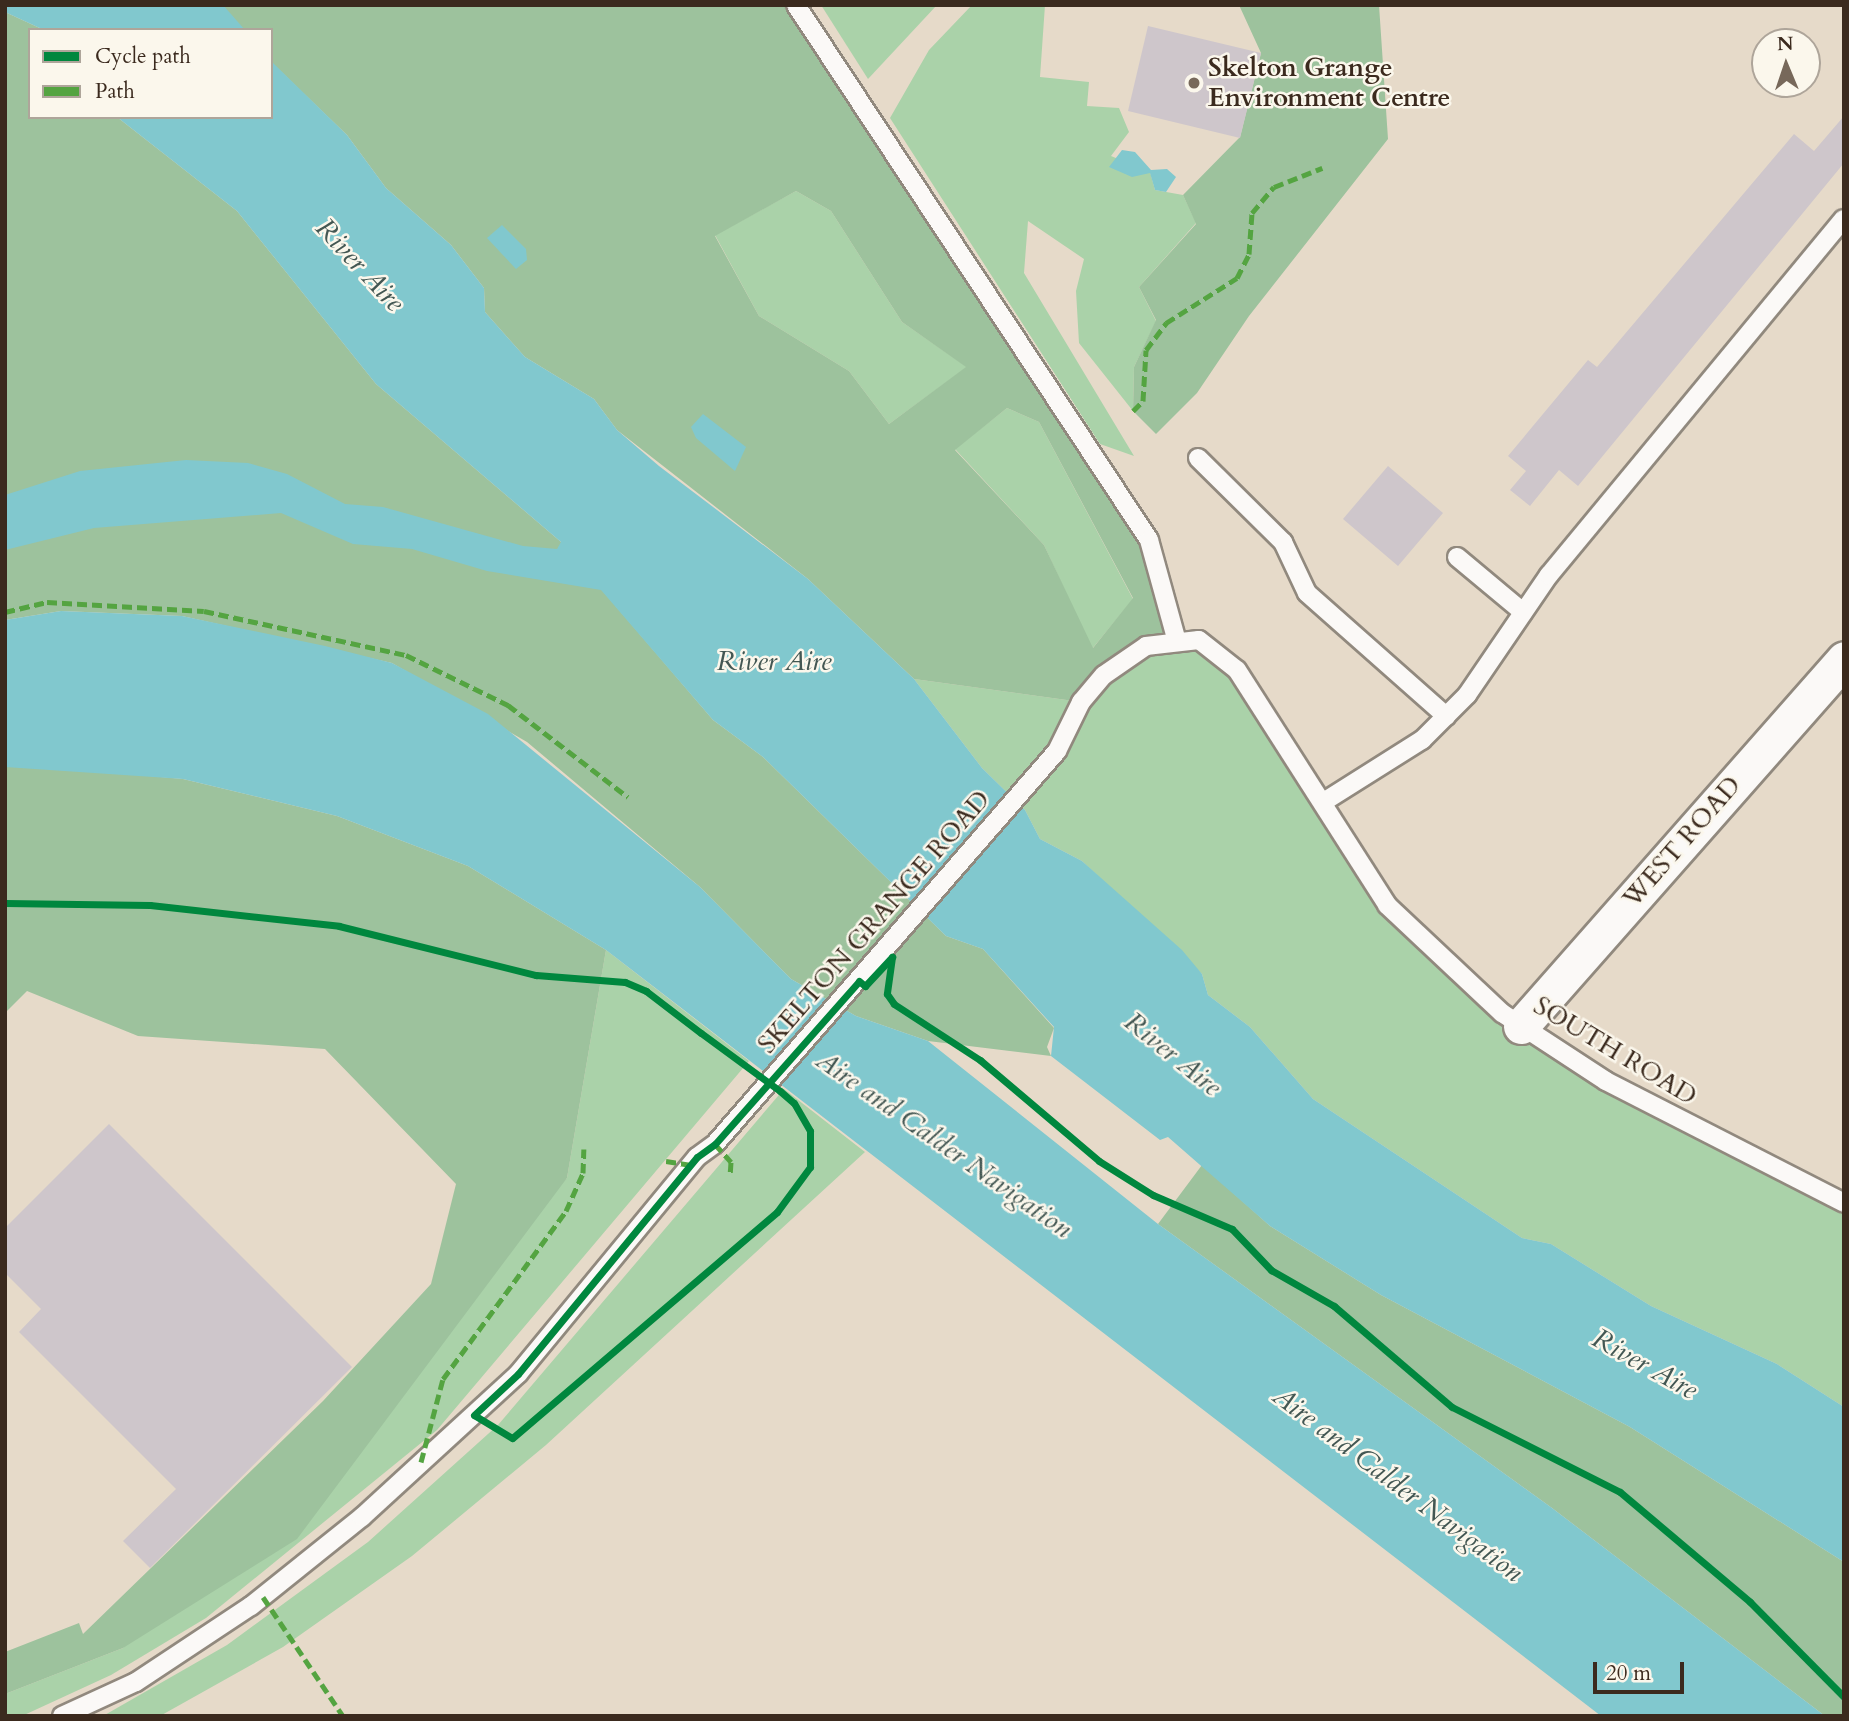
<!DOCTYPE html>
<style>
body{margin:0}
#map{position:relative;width:1849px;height:1721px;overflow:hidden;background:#e6dac9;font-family:Cardo,serif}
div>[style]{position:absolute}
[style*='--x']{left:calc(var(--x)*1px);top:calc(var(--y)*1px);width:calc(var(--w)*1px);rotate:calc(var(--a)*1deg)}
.green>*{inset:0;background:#aad2a9}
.forest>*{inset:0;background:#9dc29d}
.water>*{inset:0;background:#81c8ce}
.building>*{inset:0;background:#cec6cb}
.roads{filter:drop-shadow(2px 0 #91897e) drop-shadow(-2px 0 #91897e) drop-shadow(0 2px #91897e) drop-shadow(0 -2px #91897e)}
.service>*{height:18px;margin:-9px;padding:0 9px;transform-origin:9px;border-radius:9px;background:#fbf9f7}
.minor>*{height:35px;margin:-17.5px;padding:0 17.5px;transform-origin:17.5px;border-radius:17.5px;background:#fbf9f7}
.quiet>*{height:5px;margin-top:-2.5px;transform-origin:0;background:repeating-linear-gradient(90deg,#54a441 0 10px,transparent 0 15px)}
.cycleway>*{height:7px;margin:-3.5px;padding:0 3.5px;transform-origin:3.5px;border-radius:3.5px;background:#00873e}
.dots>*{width:19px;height:19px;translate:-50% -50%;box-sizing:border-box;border:4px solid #fbf7ec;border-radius:50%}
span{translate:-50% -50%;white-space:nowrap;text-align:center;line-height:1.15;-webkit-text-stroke:5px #fbf7ec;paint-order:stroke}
.poi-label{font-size:26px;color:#3b2a1e;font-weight:700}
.left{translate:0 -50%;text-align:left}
.street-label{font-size:26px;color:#3b2a1e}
.water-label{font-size:28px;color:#435753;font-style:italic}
.frame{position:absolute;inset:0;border:7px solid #3b2a1e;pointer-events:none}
.legend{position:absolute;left:28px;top:28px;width:245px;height:91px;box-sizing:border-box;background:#fbf7ec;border:2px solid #aea59a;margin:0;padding:9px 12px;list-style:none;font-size:21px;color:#3b2a1e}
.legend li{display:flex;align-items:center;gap:14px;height:35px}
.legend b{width:35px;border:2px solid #aea59a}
.north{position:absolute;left:1751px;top:28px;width:70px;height:70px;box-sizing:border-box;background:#fbf7ec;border:2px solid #aea59a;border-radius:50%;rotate:358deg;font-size:19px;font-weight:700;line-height:28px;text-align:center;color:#3b2a1e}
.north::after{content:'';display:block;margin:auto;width:24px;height:32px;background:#77685a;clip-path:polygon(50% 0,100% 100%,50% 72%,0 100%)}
.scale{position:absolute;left:1593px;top:1662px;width:91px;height:32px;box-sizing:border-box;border:4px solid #3b2a1e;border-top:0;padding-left:9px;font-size:21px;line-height:24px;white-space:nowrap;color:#3b2a1e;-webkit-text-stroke:5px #fbf7ec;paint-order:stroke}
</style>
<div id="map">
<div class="green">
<i style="clip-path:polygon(821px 5px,937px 5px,868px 79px)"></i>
<i style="clip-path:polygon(972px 5px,1045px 5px,1040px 77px,1089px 82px,1087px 106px,1119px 108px,1129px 132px,1111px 156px,1150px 172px,1155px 190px,1183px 195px,1196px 223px,1139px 287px,1156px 321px,1134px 367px,1133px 411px,1079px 343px,1076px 291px,1084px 259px,1028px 221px,1024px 273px,1134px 456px,1100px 444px,890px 118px,929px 50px)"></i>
<i style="clip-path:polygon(796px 191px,831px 211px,902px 322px,967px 367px,889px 424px,849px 371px,759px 316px,715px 235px)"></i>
<i style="clip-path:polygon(1007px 408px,1039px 422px,1133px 599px,1092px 649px,1044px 545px,955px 449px)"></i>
<i style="clip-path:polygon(1176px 638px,1220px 653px,1387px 905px,1502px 1013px,1606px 1081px,1844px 1203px,1844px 1407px,1777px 1364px,1651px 1306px,1551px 1244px,1522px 1238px,1313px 1099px,1250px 1027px,1208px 995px,1202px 974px,1082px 861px,1040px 839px,1025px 810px,982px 768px,914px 679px,1081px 702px,1104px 675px)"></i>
<i style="clip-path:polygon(606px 950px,749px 1061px,437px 1430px,206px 1618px,111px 1675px,22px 1716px,5px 1716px,5px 1694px,123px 1648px,567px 1178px)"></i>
<i style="clip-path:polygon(784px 1089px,865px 1152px,546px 1445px,412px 1556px,283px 1647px,160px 1716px,103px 1716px,227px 1645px,368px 1542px,498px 1425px)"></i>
</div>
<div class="forest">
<i style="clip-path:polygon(evenodd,222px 5px,796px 5px,1149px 540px,1176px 638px,1146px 646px,1081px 702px,914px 679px,808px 579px,617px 430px,594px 399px,525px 357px,485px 312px,484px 288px,451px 245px,386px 188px,347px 135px,271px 62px,271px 30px,243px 30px,222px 5px,796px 191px,831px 211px,902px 322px,966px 367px,889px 424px,849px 371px,759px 316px,715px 236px,796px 191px,222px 5px,1007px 408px,1039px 422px,1133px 598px,1093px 648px,1044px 545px,955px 450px,1007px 408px)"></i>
<i style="clip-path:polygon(1239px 5px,1379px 5px,1388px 139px,1249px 316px,1197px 393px,1156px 434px,1133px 411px,1134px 367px,1156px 320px,1139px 287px,1196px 224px,1183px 195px,1240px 137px,1261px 53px)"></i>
<i style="clip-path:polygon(5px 12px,44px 30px,30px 30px,30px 117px,117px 117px,237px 211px,376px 384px,561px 542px,713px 720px,763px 757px,946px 936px,983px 949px,1054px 1028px,1047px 1047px,1051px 1056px,928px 1041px,856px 1016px,791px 979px,700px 887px,527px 742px,392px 663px,182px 616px,61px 611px,5px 620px)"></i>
<i style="clip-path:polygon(41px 766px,183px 779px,337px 816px,468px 866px,606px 950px,567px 1178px,297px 1539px,123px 1648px,5px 1694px,5px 1652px,79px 1623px,83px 1634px,323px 1401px,431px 1284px,456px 1184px,325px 1049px,138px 1036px,27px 991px,5px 1013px,5px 767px)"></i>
<i style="clip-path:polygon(1202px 1165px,1270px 1226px,1381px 1295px,1630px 1427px,1844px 1562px,1844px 1716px,1825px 1716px,1552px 1508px,1158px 1224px)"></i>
</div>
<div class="water">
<i style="clip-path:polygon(5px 5px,223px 5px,245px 30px,44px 30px,5px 12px)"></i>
<i style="clip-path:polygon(271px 61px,347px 135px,386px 188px,451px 245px,484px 288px,485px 312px,525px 357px,594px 399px,617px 430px,659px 466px,808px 579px,914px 679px,982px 768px,1025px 810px,1040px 839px,1082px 861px,1182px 950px,1202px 974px,1208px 995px,1250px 1027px,1313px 1099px,1522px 1238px,1551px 1244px,1651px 1306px,1777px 1364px,1844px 1407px,1844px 1562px,1630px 1427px,1381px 1295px,1270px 1226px,1168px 1137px,1160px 1140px,1051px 1056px,1054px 1027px,983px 949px,946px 936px,763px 757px,713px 720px,601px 590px,487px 571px,412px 549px,353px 544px,281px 513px,94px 528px,5px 550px,5px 495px,80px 471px,186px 460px,248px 463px,287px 474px,345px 504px,383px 507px,523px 546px,557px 549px,561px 542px,376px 384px,237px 211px,117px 117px,271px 117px)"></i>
<i style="clip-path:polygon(1122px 150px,1135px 152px,1151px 170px,1167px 169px,1176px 177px,1166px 192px,1155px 190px,1150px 173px,1132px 177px,1109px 167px)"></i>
<i style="clip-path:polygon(502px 225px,526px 249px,527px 260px,516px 269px,487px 238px)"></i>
<i style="clip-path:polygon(703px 414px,746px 447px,735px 471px,696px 438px,691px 427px)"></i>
<i style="clip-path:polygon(61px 611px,182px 616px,325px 646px,392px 663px,488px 714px,700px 887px,791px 979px,856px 1016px,928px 1041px,1158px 1224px,1552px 1508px,1825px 1716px,1601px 1716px,606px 950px,468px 866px,337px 816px,183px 779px,5px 767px,5px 620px)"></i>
</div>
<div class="building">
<i style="clip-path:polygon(1148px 26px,1261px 53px,1240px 138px,1128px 111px)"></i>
<i style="clip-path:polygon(1844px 116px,1844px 163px,1578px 486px,1559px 470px,1530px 506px,1510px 490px,1526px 471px,1508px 456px,1588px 360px,1597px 367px,1794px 134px,1814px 151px)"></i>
<i style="clip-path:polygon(1388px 466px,1443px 513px,1398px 566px,1343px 519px)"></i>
<i style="clip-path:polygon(109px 1124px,352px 1367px,150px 1568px,123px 1541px,176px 1489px,19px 1332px,41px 1309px,5px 1273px,5px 1228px)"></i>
</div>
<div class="roads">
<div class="service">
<i style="--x:796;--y:5;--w:641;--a:56.58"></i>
<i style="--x:1149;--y:540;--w:102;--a:74.6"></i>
<i style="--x:1198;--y:458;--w:120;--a:44.7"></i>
<i style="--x:1283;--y:542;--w:56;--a:64.8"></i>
<i style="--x:1307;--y:593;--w:186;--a:41.5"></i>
<i style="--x:1457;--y:557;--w:86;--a:39.8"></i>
<i style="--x:1325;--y:801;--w:115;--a:-32.2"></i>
<i style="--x:1422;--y:740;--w:64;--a:-45"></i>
<i style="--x:1467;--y:695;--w:145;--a:-55.7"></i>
<i style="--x:1549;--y:575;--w:462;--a:-50.4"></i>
<i style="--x:62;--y:1716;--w:81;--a:-24.7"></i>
<i style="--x:136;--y:1682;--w:138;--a:-33.5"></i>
<i style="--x:251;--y:1606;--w:142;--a:-38.7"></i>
<i style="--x:362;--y:1517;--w:212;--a:-42.5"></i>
<i style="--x:518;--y:1374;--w:281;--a:-50.5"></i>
<i style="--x:697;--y:1157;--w:22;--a:-36"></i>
<i style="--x:715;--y:1144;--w:521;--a:-48.97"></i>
<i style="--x:1057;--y:751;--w:55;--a:-63.9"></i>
<i style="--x:1081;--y:702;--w:35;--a:-50"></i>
<i style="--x:1104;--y:675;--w:51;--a:-34.6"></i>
<i style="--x:1146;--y:646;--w:53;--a:-6.5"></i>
<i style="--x:1199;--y:640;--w:48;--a:38.3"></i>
<i style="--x:1237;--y:670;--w:279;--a:57.4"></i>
<i style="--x:1387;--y:905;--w:158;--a:43.2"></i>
<i style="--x:1502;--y:1013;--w:124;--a:33.2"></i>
<i style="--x:1606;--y:1081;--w:267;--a:27.1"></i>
</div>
<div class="minor">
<i style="--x:1521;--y:1026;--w:489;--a:-48.6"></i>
</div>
</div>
<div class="quiet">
<i style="--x:1133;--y:411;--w:14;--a:-45"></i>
<i style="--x:1143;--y:401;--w:51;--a:-86.6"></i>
<i style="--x:1146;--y:350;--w:34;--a:-53"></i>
<i style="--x:1166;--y:323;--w:84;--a:-32.4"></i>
<i style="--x:1237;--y:278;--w:27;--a:-63"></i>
<i style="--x:1249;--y:254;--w:41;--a:-85.8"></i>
<i style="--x:1252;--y:213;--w:34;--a:-50"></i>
<i style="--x:1274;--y:187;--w:52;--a:-21.6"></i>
<i style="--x:5;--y:612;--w:43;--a:-13.4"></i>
<i style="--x:47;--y:602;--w:157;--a:3.3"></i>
<i style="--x:204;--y:611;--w:207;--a:12.3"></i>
<i style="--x:406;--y:655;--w:114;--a:26.1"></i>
<i style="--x:508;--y:705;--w:151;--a:37.5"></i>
<i style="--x:715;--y:1144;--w:24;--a:48"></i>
<i style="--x:731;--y:1162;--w:13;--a:94"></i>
<i style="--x:666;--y:1161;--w:24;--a:9"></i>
<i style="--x:421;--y:1462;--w:86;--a:-75.2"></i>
<i style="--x:443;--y:1379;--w:208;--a:-53.8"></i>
<i style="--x:566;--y:1211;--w:42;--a:-65.9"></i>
<i style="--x:583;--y:1173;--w:24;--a:-88"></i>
<i style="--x:263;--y:1597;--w:143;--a:56.1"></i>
</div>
<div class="cycleway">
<i style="--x:5;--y:903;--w:145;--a:0.8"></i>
<i style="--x:150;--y:905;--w:190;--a:6.3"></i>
<i style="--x:339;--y:926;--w:203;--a:14"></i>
<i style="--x:536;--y:975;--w:89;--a:4.5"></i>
<i style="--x:625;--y:982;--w:23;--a:23"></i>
<i style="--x:646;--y:991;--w:69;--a:37.4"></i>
<i style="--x:701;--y:1033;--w:98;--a:36.3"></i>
<i style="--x:780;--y:1091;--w:18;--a:41"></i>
<i style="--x:794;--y:1103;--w:32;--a:60"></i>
<i style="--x:810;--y:1131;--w:36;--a:90"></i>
<i style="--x:810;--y:1167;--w:56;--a:126.3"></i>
<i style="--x:777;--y:1212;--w:348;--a:139.5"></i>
<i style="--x:512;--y:1438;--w:44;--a:-148.8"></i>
<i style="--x:474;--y:1415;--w:60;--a:-43"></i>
<i style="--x:518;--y:1374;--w:281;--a:-50.5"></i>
<i style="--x:697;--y:1157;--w:22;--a:-36"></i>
<i style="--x:715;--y:1144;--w:217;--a:-48.5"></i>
<i style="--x:859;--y:981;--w:8;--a:40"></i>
<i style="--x:865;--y:986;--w:40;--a:-47"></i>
<i style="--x:892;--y:957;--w:37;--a:98"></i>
<i style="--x:887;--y:994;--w:12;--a:55"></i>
<i style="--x:894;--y:1004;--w:103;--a:33.1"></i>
<i style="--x:980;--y:1060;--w:156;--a:40.3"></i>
<i style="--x:1099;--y:1161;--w:64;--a:32.2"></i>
<i style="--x:1153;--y:1195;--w:86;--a:23.3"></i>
<i style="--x:1232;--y:1229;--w:57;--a:46.4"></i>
<i style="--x:1271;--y:1270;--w:73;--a:29.7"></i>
<i style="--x:1334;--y:1306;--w:155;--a:40.6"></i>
<i style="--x:1452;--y:1407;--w:188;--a:26.8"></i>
<i style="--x:1620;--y:1492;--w:170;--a:40.2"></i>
<i style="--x:1750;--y:1602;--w:134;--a:45.3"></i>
</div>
<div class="dots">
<i style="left:1194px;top:83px;background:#77685a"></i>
</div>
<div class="poi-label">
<span class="left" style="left:1208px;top:83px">Skelton Grange<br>Environment Centre</span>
</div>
<div class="street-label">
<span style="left:1682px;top:842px;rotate:-49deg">WEST ROAD</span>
<span style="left:874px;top:922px;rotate:-49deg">SKELTON GRANGE ROAD</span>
<span style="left:1615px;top:1051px;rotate:31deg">SOUTH ROAD</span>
</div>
<div class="water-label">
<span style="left:360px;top:265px;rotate:47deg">River Aire</span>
<span style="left:774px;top:661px">River Aire</span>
<span style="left:1173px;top:1054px;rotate:39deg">River Aire</span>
<span style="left:944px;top:1144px;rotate:35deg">Aire and Calder Navigation</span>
<span style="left:1645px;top:1364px;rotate:29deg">River Aire</span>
<span style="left:1398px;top:1484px;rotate:37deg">Aire and Calder Navigation</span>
</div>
<div class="frame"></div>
<ul class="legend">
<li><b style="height:9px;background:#00873e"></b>Cycle path</li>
<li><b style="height:9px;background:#54a441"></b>Path</li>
</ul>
<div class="north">N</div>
<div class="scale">20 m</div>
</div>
